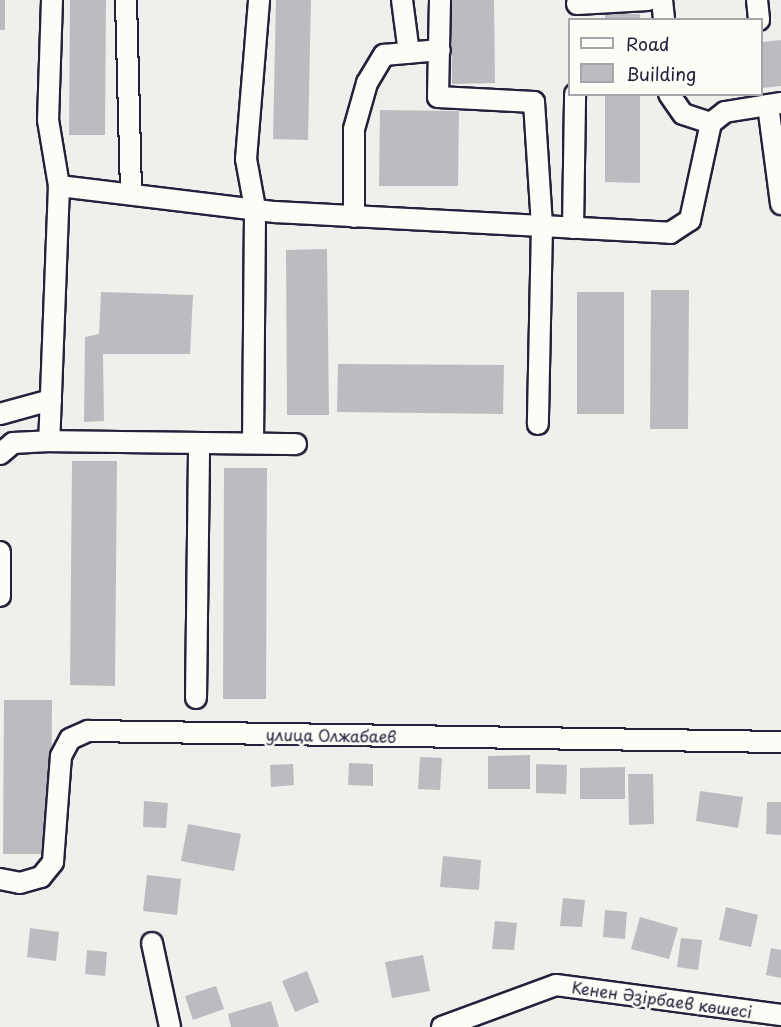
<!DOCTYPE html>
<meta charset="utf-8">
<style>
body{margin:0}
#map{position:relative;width:781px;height:1027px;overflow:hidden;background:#f0efec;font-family:"Playpen Sans",sans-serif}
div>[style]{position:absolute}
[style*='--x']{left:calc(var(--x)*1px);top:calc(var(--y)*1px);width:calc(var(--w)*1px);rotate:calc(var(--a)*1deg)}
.building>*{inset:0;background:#bcbcc0}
.roads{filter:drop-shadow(2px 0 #22223b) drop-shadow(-2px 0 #22223b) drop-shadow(0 2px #22223b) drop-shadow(0 -2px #22223b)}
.minor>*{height:20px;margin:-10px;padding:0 10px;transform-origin:10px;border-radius:10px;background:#fdfcf7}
span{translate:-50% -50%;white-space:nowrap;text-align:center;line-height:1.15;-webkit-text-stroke:5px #fdfcf7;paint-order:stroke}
.street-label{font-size:16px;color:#22223b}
.legend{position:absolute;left:568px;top:18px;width:195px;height:78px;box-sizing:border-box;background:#fdfcf7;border:2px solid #a5a5ac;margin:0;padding:8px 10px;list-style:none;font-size:18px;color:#22223b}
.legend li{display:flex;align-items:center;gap:12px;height:30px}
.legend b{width:30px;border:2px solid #a5a5ac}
</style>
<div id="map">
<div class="building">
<i style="clip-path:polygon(0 0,5px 0,5px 30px,0 30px)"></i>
<i style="clip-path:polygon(70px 0,106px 0,105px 135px,69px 135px)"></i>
<i style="clip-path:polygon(276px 0,311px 0,308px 140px,273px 139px)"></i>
<i style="clip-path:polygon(451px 0,494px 0,495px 83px,452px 84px)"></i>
<i style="clip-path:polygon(605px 14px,640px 14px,640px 20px,605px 20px)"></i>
<i style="clip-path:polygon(781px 40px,781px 86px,762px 88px,762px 42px)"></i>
<i style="clip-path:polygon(605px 94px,640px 94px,640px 183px,605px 182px)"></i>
<i style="clip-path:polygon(380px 110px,459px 111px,458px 186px,379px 186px)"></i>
<i style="clip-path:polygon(327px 249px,329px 415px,287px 415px,286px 250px)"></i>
<i style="clip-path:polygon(651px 290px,689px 290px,688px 429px,650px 429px)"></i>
<i style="clip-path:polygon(101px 292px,193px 295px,190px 354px,103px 354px,104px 421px,84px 422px,85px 337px,99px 334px)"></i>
<i style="clip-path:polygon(577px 292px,624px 292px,624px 414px,577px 414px)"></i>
<i style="clip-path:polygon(338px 364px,504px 365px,503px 414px,337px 412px)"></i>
<i style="clip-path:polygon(72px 461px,117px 461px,115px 686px,70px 685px)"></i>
<i style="clip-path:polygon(224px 468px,267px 468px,266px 699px,223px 699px)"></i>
<i style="clip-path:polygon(4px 700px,52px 700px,51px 854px,3px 854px)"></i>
<i style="clip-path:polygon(530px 755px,530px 789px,488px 789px,488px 756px)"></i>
<i style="clip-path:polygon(420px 757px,442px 758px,440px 790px,418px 789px)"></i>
<i style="clip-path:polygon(349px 763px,373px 764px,373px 786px,348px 785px)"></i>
<i style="clip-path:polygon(293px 764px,294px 785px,271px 787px,270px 765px)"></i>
<i style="clip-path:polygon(536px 764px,567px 765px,566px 794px,536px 793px)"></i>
<i style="clip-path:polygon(625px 767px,625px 799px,580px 799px,580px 768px)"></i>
<i style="clip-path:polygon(628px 774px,653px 774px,654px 824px,629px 825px)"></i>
<i style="clip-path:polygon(700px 791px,743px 797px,738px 828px,696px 821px)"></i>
<i style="clip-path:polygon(144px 801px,168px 803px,166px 828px,143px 827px)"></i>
<i style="clip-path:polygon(767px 802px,781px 802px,781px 835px,766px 834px)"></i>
<i style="clip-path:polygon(188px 824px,241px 834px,234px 871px,181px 861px)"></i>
<i style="clip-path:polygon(443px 856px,481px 860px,479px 890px,440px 887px)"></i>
<i style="clip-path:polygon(147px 875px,181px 879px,177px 915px,143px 911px)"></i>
<i style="clip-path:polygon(563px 898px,585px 900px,582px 927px,560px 926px)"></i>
<i style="clip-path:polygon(726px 907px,758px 915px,751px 947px,719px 940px)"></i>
<i style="clip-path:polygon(605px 910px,627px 912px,625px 939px,603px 937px)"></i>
<i style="clip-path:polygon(640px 917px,678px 928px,669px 959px,631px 949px)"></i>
<i style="clip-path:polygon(495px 921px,517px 923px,514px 950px,492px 949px)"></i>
<i style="clip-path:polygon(30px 928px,59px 932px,56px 961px,27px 957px)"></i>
<i style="clip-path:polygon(681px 938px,702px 940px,698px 970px,677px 967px)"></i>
<i style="clip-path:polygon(771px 948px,781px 950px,781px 978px,766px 975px)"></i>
<i style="clip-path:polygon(87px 950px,107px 952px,105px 976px,85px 974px)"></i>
<i style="clip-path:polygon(423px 955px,430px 991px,392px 998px,385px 962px)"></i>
<i style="clip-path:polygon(307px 971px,319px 1002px,295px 1012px,282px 981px)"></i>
<i style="clip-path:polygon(216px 986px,224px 1009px,193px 1020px,185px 996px)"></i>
<i style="clip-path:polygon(271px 1001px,279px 1027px,231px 1027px,228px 1014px)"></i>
</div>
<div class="roads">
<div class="minor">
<i style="--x:52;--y:0;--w:120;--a:91.9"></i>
<i style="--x:48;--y:120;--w:67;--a:80.5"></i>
<i style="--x:59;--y:186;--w:255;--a:92.2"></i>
<i style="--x:49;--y:441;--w:247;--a:0.7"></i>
<i style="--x:126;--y:0;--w:194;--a:88.5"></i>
<i style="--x:402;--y:0;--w:53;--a:82.5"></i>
<i style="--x:440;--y:0;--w:97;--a:91.2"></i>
<i style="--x:438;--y:97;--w:96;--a:3"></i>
<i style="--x:534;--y:102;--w:124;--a:86.3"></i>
<i style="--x:542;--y:226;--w:198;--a:91.2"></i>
<i style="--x:662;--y:0;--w:20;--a:84"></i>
<i style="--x:757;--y:0;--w:20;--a:84"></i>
<i style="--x:577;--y:4;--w:71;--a:-3.2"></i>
<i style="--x:669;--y:94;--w:24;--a:55"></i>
<i style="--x:683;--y:114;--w:29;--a:18"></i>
<i style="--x:768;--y:105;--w:100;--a:82.5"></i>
<i style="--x:59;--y:186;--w:218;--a:6.9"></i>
<i style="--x:275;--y:212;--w:396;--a:3"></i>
<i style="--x:670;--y:233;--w:24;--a:-33"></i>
<i style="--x:690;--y:220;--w:99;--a:-77.8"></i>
<i style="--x:711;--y:123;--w:18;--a:-38"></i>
<i style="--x:725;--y:112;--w:57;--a:-9.1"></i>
<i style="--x:354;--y:217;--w:88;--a:-90"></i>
<i style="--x:354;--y:129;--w:48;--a:-74.2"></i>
<i style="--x:367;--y:83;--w:33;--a:-59"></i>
<i style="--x:384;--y:55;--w:56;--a:-5.1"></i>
<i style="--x:573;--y:228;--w:134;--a:-89.1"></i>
<i style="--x:0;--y:414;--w:53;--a:-15.4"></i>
<i style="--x:253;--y:443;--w:235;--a:-89.5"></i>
<i style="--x:255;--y:208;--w:50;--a:-100.4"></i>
<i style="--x:246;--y:159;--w:160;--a:-85.3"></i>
<i style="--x:0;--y:454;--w:17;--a:-40"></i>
<i style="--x:13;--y:443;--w:36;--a:-3"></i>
<i style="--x:0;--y:552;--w:44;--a:90"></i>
<i style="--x:196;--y:698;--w:255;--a:-89.3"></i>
<i style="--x:0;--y:879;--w:20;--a:11"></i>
<i style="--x:20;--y:883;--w:22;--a:-16"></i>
<i style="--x:41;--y:877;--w:19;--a:-51"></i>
<i style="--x:53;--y:862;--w:106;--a:-85.7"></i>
<i style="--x:61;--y:756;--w:19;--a:-62"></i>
<i style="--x:70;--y:739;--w:20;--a:-24"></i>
<i style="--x:88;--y:731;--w:693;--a:0.91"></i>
<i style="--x:152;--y:943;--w:86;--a:77.9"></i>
<i style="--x:442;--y:1027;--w:121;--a:-20.2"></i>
<i style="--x:556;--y:985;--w:227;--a:7.6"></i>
</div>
</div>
<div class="street-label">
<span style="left:331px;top:735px;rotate:1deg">улица Олжабаев</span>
<span style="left:662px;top:999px;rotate:8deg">Кенен Әзірбаев көшесі</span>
</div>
<ul class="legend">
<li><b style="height:8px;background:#fdfcf7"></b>Road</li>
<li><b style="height:16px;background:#bcbcc0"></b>Building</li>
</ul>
</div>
